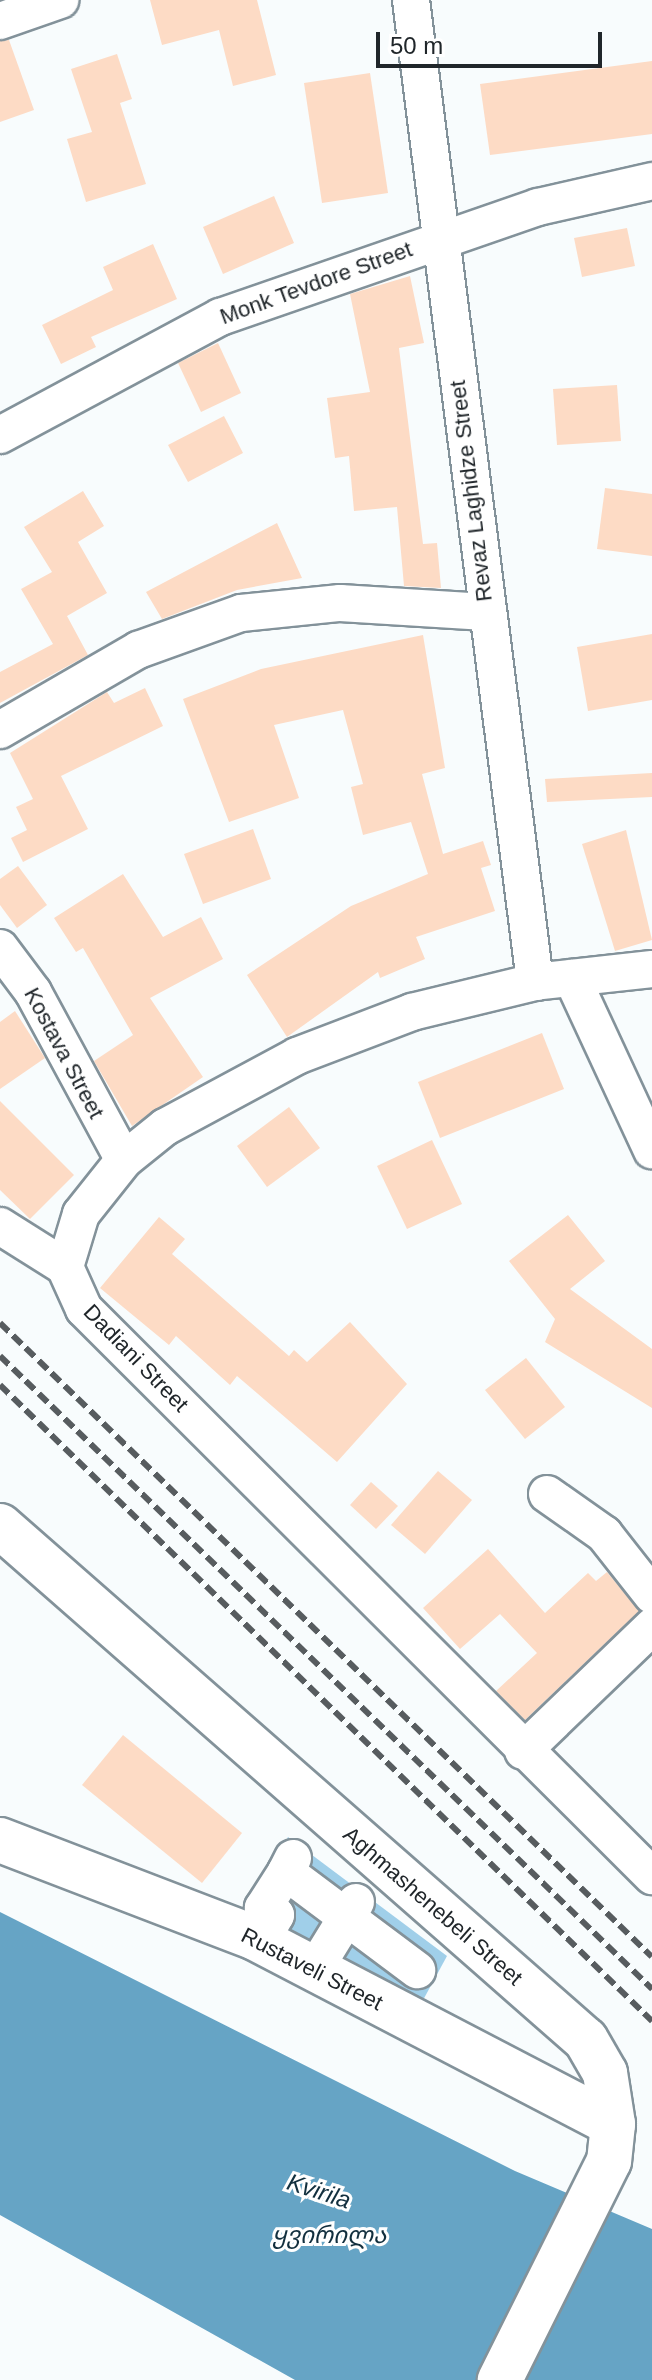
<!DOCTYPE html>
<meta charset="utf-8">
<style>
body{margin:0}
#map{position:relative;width:652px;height:2380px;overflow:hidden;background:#f8fcfd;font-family:Helvetica,"Noto Sans Georgian",sans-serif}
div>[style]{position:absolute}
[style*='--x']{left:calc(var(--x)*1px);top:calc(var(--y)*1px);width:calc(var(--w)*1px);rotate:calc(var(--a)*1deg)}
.green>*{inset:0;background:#a0cfe9}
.water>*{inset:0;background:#66a4c5}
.building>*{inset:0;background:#fddbc5}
.roads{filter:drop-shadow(2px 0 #83929a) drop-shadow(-2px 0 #83929a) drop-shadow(0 2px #83929a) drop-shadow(0 -2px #83929a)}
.street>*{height:36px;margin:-18px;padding:0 18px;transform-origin:18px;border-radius:18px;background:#fff}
.secondary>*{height:44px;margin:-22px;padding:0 22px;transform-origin:22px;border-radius:22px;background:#fff}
.rail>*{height:6px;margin-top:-3px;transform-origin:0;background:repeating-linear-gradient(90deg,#575c5f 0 12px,transparent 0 18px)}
span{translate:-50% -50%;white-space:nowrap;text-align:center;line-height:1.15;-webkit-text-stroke:6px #fff;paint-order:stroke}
.street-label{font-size:22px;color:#20262a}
.water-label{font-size:24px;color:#122f3e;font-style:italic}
.scale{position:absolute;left:376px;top:32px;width:226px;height:36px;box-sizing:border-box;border:4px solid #20262a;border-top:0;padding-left:10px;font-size:24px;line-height:28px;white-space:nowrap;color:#20262a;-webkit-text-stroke:6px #fff;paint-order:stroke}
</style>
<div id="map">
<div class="green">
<i style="clip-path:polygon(288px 1837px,447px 1956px,422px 2002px,247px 1916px)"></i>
</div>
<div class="water">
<i style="clip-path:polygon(0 1912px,515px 2171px,652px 2229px,652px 2380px,295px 2380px,0 2215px)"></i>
</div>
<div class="building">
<i style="clip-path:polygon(150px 0,257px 0,276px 75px,233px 86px,219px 30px,162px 45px)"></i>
<i style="clip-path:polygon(9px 40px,34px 110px,0 122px,0 41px)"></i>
<i style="clip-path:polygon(117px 54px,132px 99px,120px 103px,146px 184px,86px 202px,67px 139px,92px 132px,71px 69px)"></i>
<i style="clip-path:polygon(652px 61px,652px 134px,490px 155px,480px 84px)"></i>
<i style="clip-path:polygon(370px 73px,388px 193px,322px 203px,304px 83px)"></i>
<i style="clip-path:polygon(274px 196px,294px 243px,223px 274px,203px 227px)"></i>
<i style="clip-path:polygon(627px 228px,635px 266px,582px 277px,574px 238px)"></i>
<i style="clip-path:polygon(153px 244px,177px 299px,91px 337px,96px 347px,61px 364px,42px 325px,113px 290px,103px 267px)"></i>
<i style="clip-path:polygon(410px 276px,424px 343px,399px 348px,423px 544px,437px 543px,441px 588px,404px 586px,397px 507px,354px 511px,349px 456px,335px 458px,327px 398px,370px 392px,350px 294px)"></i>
<i style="clip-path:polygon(218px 343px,241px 393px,201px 412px,178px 363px)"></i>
<i style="clip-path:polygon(617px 385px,621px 441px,557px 445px,553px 389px)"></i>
<i style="clip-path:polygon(224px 416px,243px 453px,188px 482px,168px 445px)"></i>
<i style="clip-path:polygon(605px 488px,652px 494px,652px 556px,597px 549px)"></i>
<i style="clip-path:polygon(83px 491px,104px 526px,78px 542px,107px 593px,67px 616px,88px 655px,0 703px,0 672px,53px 644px,21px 589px,52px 572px,24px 527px)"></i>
<i style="clip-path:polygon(277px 523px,302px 578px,237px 590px,162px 619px,146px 592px)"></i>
<i style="clip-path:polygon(652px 634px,652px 700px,588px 711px,577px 647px)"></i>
<i style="clip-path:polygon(423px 635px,445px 768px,422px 774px,443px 854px,483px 841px,491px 865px,481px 868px,495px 911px,416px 937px,425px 959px,380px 978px,378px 972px,287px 1037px,247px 975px,351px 906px,428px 874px,411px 822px,363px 835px,351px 787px,363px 784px,343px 710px,274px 725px,299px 798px,229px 822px,183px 699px,261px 669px)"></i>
<i style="clip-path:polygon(145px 688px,163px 726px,61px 776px,88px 829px,23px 862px,11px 838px,27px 830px,16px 807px,33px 799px,10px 753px,107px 692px,114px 703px)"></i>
<i style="clip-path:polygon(652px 773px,652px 797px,547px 802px,545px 779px)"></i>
<i style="clip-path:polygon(253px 829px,271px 879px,203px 904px,184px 854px)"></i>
<i style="clip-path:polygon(626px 830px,652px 940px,615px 951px,582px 844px)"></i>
<i style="clip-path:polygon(18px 866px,47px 905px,17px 928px,0 905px,0 879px)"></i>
<i style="clip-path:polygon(123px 874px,163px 937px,201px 917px,223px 959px,150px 998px,203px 1077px,132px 1126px,94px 1061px,133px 1035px,83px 948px,76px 952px,54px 918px)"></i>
<i style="clip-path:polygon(15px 1011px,45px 1058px,0 1089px,0 1022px)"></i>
<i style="clip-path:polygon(542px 1033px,564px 1089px,440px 1138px,418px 1082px)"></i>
<i style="clip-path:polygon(0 1101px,74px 1175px,30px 1219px,0 1190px)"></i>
<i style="clip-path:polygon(289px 1107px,320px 1148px,267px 1187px,237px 1146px)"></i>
<i style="clip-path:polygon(432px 1140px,462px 1204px,407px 1229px,377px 1166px)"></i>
<i style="clip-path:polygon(568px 1215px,605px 1261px,570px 1289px,652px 1349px,652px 1408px,545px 1342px,555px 1319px,509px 1261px)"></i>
<i style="clip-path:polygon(159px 1217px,185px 1239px,172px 1254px,289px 1356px,294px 1350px,307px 1362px,350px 1322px,407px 1384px,337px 1462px,237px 1376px,230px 1385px,176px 1336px,169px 1345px,100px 1288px)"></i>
<i style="clip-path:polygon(526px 1358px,565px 1407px,525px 1439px,485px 1390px)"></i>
<i style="clip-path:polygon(438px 1471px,472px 1500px,425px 1554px,391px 1525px)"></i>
<i style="clip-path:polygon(371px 1482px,398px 1506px,376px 1529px,350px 1505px)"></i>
<i style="clip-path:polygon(488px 1549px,545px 1613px,588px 1573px,596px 1581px,607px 1572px,639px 1611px,525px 1720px,496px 1691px,537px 1653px,500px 1614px,460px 1649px,423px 1608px)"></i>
<i style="clip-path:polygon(123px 1735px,242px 1833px,202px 1883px,82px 1785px)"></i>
</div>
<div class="roads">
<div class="street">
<i style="--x:411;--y:0;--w:990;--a:82.8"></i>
<i style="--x:0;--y:21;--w:64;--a:-19.3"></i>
<i style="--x:0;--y:435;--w:250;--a:-28.2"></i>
<i style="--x:220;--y:317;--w:336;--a:-19.1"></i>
<i style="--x:538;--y:207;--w:117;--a:-12.8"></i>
<i style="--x:0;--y:730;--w:160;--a:-30.1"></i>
<i style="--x:138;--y:650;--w:109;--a:-19.8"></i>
<i style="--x:241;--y:613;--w:100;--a:-5.8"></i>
<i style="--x:340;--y:603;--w:146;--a:3.5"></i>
<i style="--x:0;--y:948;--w:55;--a:53.1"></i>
<i style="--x:33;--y:992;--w:191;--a:61.6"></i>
<i style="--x:652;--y:969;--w:118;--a:173.7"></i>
<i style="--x:535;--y:982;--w:127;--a:166.3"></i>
<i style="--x:412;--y:1012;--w:123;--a:159.1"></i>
<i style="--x:297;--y:1056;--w:150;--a:151.7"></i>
<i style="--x:165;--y:1127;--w:53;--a:141.2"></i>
<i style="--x:124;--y:1160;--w:69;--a:128.5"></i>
<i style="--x:81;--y:1214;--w:55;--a:106.8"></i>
<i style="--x:65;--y:1267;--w:46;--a:65.7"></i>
<i style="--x:84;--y:1309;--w:803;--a:44.95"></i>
<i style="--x:572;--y:978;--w:190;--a:65.1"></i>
<i style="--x:0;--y:1226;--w:77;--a:32.2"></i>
<i style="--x:547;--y:1494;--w:70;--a:35.1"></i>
<i style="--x:604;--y:1534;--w:78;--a:51.8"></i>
<i style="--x:523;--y:1751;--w:179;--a:-43.9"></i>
<i style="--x:293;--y:1858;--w:16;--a:117"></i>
<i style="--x:286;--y:1872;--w:164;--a:36.8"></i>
<i style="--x:269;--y:1927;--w:14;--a:-60"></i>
<i style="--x:276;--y:1915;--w:15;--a:-152"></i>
<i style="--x:263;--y:1908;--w:43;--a:-57.4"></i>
<i style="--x:324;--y:1954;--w:61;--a:-58.4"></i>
</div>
<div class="secondary">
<i style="--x:0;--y:1526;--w:779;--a:41.26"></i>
<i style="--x:586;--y:2040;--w:38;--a:60"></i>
<i style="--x:605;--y:2073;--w:52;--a:81.1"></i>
<i style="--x:613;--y:2124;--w:37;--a:96"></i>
<i style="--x:609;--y:2161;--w:245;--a:116.5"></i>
<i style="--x:0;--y:1840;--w:273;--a:21"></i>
<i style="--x:255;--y:1938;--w:403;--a:27.5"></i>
</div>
</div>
<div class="rail">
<i style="--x:0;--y:1323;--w:909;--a:44.2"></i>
<i style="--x:0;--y:1356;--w:909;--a:44.15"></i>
<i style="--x:0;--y:1385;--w:911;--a:44.29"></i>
</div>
<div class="street-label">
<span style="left:316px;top:283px;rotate:-20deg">Monk Tevdore Street</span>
<span style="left:471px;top:491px;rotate:-97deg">Revaz Laghidze Street</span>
<span style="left:64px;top:1053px;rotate:62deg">Kostava Street</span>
<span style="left:136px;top:1358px;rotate:46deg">Dadiani Street</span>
<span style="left:433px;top:1906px;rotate:41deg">Aghmashenebeli Street</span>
<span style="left:312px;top:1969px;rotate:27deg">Rustaveli Street</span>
</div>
<div class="water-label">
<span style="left:319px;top:2191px;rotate:18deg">Kvirila</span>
<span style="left:329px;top:2235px">ყვირილა</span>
</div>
<div class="scale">50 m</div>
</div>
